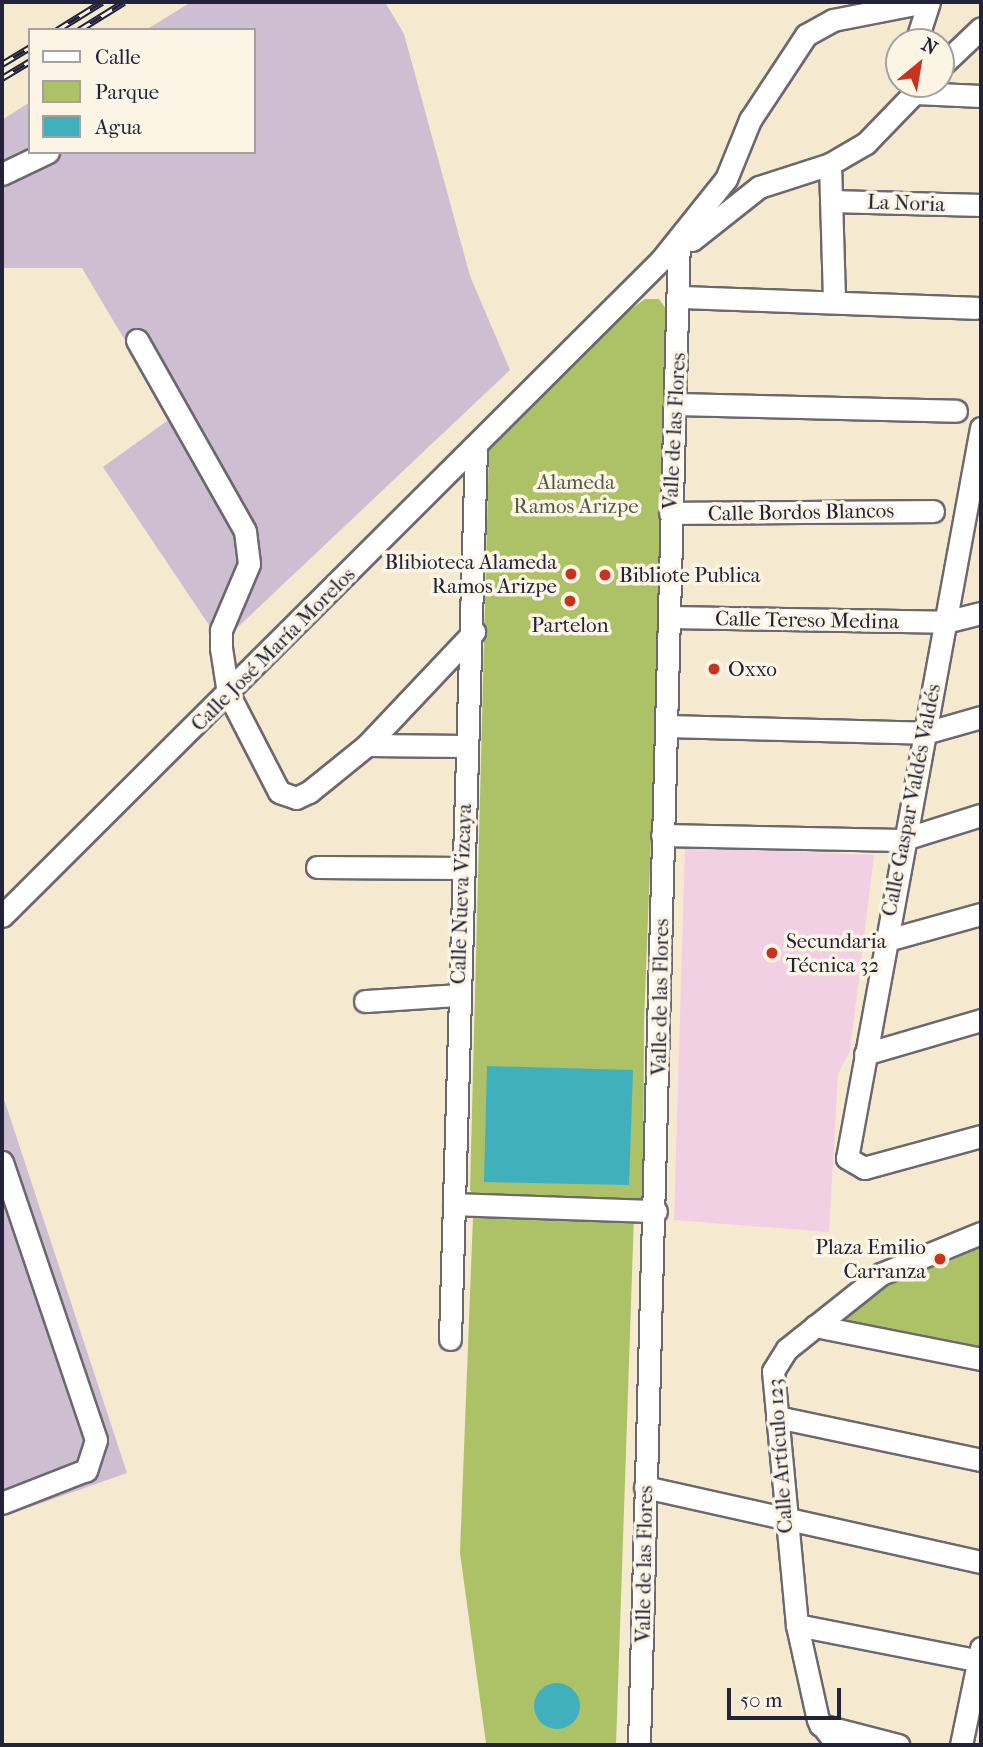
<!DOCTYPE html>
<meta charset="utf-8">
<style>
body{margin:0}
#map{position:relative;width:983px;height:1747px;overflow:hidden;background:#f5e9d0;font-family:"IM FELL French Canon",serif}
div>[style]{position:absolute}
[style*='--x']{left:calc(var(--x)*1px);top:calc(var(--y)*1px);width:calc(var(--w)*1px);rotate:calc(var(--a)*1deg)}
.built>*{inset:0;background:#f1d0e4}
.industrial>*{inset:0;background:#cebed1}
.green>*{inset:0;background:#adc166}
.water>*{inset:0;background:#41b0bd}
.round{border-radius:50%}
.roads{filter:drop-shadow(2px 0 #6c686f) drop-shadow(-2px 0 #6c686f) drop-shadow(0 2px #6c686f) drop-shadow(0 -2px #6c686f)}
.minor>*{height:21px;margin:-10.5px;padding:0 10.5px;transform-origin:10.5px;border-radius:10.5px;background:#fff}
.rail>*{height:7px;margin-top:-3.5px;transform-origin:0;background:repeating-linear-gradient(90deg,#fcf5e5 0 13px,#22223b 0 26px);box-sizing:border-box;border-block:2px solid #22223b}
.dots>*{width:19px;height:19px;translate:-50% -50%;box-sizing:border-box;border:4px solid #fcf5e5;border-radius:50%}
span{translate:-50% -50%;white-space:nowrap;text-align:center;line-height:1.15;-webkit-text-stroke:7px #fcf5e5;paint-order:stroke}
.street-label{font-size:21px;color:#22223b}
.park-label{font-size:21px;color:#535a4a}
.poi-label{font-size:21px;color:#22223b}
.right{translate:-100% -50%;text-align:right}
.left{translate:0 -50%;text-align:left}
.frame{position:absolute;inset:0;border:4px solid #22223b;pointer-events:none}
.legend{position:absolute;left:28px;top:28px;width:228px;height:126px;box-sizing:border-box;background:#fcf5e5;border:2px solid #a5a1a1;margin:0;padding:9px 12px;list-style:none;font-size:21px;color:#22223b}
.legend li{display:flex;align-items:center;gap:14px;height:35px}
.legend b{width:35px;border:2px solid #a5a1a1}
.north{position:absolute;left:885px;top:28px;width:70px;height:70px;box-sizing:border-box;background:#fcf5e5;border:2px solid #a5a1a1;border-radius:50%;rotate:30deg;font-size:19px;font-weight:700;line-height:28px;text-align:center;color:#22223b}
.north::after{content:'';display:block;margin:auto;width:24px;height:32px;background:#c8321e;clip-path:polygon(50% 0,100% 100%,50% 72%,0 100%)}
.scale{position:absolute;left:727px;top:1688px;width:114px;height:32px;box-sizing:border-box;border:4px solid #22223b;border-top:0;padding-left:9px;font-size:21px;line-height:24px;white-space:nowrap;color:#22223b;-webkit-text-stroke:5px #fcf5e5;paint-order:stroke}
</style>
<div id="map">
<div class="built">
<i style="clip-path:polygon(685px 847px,874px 855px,850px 1051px,838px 1074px,829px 1232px,674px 1220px)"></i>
</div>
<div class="industrial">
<i style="clip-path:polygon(191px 2px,385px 2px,404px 34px,470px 276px,510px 370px,221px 643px,103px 467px,171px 418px,82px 268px,2px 268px,2px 120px,30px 102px,30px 152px,254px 152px,254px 30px,146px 30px)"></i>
<i style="clip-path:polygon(2px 1093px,127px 1473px,2px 1517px)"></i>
</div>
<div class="green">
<i style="clip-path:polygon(645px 299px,659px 299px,671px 316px,644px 1022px,643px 1201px,476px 1199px,470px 1190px,489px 448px,610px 324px)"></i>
<i style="clip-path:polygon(634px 1215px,616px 1745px,493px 1745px,486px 1743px,460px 1553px,473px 1217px)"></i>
<i style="clip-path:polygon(981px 1240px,981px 1349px,843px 1321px,905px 1263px)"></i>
</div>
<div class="water">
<i style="clip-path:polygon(487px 1066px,633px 1070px,629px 1185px,484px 1182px)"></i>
<i class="round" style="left:534px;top:1683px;width:46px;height:46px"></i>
</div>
<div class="roads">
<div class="minor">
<i style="--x:916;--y:42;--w:42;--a:-72"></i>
<i style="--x:941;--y:66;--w:55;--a:-43.5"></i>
<i style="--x:915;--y:84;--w:9;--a:90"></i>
<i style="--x:915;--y:93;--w:66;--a:2.6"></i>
<i style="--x:830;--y:164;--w:135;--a:88.3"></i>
<i style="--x:2;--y:174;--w:51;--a:-25.6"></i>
<i style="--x:831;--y:201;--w:150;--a:1.5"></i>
<i style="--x:692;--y:240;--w:85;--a:-38.3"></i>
<i style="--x:759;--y:187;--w:75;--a:-17.9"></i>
<i style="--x:830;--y:164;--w:42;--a:-30.3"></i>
<i style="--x:866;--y:143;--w:82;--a:-46"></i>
<i style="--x:679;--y:297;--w:297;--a:2.1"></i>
<i style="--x:137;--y:340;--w:219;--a:60.5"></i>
<i style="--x:245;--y:531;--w:33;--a:83"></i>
<i style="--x:249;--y:564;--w:72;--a:113"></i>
<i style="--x:221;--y:630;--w:18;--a:90"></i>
<i style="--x:221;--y:648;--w:46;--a:81.2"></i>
<i style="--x:228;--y:693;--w:111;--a:62.7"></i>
<i style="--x:279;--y:792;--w:18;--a:19"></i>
<i style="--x:296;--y:798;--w:14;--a:-25"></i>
<i style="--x:309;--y:792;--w:75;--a:-39"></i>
<i style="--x:367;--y:745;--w:156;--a:-46.6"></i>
<i style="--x:676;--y:404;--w:280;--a:1.4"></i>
<i style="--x:981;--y:428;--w:742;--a:100.4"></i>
<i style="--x:847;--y:1158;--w:20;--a:30"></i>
<i style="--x:864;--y:1168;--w:121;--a:-15.3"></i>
<i style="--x:670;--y:513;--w:263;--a:-0.4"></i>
<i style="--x:669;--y:617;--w:276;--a:1"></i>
<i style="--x:945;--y:622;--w:37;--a:-14"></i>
<i style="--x:666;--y:726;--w:259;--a:1.5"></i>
<i style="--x:925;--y:733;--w:58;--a:-15.9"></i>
<i style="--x:367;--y:745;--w:99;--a:0.6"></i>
<i style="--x:662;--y:835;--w:239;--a:1.2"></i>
<i style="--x:901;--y:840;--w:84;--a:-17.4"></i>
<i style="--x:317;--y:867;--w:145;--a:0.4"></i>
<i style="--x:2;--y:916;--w:930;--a:-44.87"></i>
<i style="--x:661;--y:260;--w:104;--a:-51.3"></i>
<i style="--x:726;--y:179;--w:64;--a:-67.9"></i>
<i style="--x:750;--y:120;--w:102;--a:-56.6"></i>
<i style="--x:806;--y:35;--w:31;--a:-29"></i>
<i style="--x:833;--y:20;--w:94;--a:-11.1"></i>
<i style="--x:884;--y:941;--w:101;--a:-15.6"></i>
<i style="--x:365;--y:1001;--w:92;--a:-3.7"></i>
<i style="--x:865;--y:1054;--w:121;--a:-16.3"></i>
<i style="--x:2;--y:1162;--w:293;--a:71.3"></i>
<i style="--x:96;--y:1440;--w:32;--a:108"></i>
<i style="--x:86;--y:1470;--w:90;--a:158.6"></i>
<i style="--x:454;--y:1204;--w:202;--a:2"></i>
<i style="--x:815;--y:1326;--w:169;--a:11.2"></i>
<i style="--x:450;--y:1339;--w:890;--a:-88.33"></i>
<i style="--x:777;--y:1417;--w:208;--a:11.9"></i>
<i style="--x:645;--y:1487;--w:344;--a:12.6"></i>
<i style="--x:797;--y:1625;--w:187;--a:11.1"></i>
<i style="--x:820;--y:1725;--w:81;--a:14.4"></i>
<i style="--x:639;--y:1745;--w:1507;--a:-88.48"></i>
<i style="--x:837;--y:1745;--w:31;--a:-127"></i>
<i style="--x:818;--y:1720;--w:97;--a:-102.5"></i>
<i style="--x:797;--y:1625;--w:255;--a:-95.4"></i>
<i style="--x:773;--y:1371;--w:26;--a:-58"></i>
<i style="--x:787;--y:1349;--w:120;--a:-38.6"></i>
<i style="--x:881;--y:1274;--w:108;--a:-22.3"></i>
<i style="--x:961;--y:1745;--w:99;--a:-78.3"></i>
</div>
</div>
<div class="rail">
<i style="--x:57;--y:30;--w:53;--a:-31.9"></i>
<i style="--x:79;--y:30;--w:53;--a:-31.9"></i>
<i style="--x:2;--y:64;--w:33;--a:-31"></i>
<i style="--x:2;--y:78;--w:33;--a:-31"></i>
</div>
<div class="dots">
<i style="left:571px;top:574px;background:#c8321e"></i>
<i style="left:605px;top:575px;background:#c8321e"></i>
<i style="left:570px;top:601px;background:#c8321e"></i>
<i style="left:714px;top:669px;background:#c8321e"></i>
<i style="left:772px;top:953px;background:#c8321e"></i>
<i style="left:940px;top:1259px;background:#c8321e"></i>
</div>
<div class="street-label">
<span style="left:906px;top:203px;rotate:2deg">La Noria</span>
<span style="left:674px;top:431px;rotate:-87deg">Valle de las Flores</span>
<span style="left:801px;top:512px;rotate:-1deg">Calle Bordos Blancos</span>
<span style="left:807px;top:620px;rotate:1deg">Calle Tereso Medina</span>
<span style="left:273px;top:649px;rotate:-45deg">Calle José María Morelos</span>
<span style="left:911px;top:800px;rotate:-79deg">Calle Gaspar Valdés Valdés</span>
<span style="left:461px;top:894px;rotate:-88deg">Calle Nueva Vizcaya</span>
<span style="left:660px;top:997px;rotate:-89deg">Valle de las Flores</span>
<span style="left:780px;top:1456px;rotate:-94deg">Calle Artículo 123</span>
<span style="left:644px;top:1564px;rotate:-89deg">Valle de las Flores</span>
</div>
<div class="park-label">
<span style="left:576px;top:494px">Alameda<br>Ramos Arizpe</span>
</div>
<div class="poi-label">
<span class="right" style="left:557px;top:574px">Blibioteca Alameda<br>Ramos Arizpe</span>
<span class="left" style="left:619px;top:575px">Bibliote Publica</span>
<span style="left:570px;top:625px">Partelon</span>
<span class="left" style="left:728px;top:669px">Oxxo</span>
<span class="left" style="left:786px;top:953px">Secundaria<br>Técnica 32</span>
<span class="right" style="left:926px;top:1259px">Plaza Emilio<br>Carranza</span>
</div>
<div class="frame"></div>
<ul class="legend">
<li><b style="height:9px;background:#fff"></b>Calle</li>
<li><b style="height:19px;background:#adc166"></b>Parque</li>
<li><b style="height:19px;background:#41b0bd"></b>Agua</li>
</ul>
<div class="north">N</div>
<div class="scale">50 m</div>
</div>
